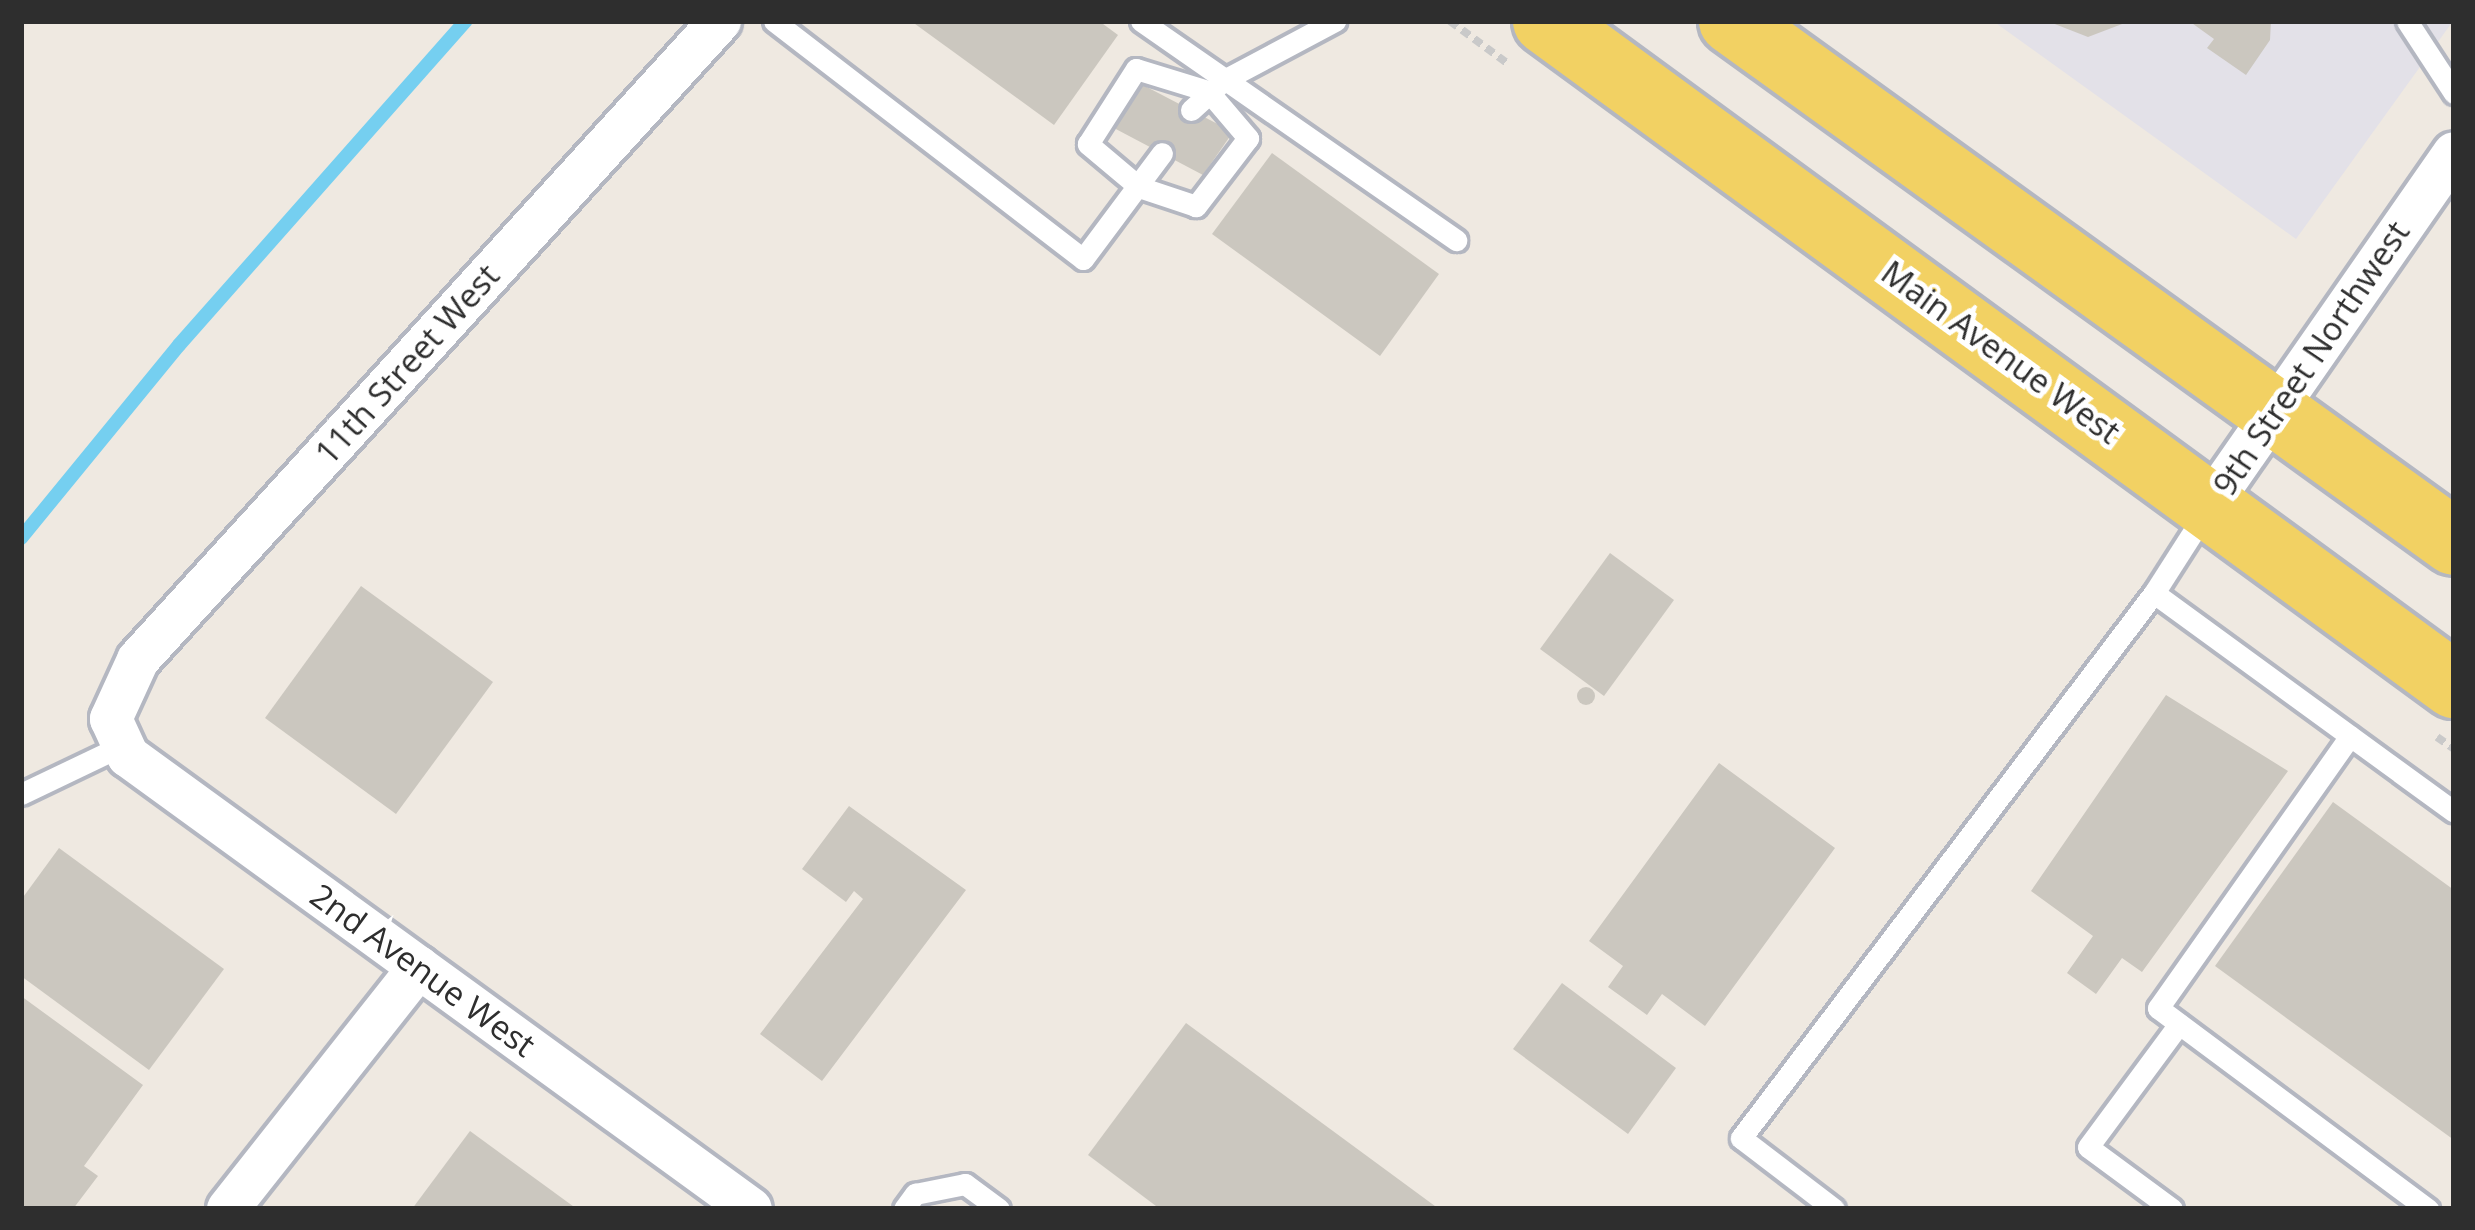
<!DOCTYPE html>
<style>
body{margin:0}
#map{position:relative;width:2475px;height:1230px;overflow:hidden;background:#efe9e1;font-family:"Open Sans",sans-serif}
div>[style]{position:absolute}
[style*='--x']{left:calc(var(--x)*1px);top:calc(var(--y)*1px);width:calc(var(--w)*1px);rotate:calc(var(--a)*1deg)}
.industrial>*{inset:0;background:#e3e1e8}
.stream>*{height:14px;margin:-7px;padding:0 7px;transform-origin:7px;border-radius:7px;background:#75cff0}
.building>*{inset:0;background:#cbc7bf}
.round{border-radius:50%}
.path>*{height:8px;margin-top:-4px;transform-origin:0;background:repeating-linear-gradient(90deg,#c9c9c9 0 9px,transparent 0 15px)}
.roads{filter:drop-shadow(3px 0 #b4b7c1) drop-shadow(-3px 0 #b4b7c1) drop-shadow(0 3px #b4b7c1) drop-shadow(0 -3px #b4b7c1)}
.service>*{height:21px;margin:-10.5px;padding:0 10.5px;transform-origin:10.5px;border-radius:10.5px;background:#fff}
.minor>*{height:42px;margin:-21px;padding:0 21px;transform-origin:21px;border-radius:21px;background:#fff}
.primary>*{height:66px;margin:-33px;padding:0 33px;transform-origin:33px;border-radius:33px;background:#f2d163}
span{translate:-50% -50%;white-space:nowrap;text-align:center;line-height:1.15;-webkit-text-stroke:10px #fff;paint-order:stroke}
.street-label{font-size:33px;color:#2e2e2e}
.frame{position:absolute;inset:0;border:24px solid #2e2e2e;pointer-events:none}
</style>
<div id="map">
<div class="industrial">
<i style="clip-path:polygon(1993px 21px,2453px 21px,2296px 239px)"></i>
</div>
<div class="stream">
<i style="--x:21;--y:538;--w:249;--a:-50.7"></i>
<i style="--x:179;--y:345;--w:433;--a:-48.5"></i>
</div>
<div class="building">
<i style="clip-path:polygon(911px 21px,1099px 21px,1118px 35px,1054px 125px)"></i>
<i style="clip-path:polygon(2047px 21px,2130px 21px,2088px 37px)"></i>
<i style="clip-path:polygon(2189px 21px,2271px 21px,2270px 40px,2246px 75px,2207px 48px,2214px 39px)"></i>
<i style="clip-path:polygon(1141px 84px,1233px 132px,1203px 175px,1112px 127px)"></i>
<i style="clip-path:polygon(1272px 153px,1439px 274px,1380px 356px,1212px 234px)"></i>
<i style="clip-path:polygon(1610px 553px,1674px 600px,1604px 696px,1540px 649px)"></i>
<i style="clip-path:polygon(361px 586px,493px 682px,396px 814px,265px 718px)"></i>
<i class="round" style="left:1577px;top:687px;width:18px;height:18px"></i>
<i style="clip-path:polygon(2166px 695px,2288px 771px,2142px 972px,2122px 958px,2096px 994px,2067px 973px,2093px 936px,2031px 891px)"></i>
<i style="clip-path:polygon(1719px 763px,1835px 848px,1705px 1026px,1662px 994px,1647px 1015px,1608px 987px,1623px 966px,1589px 941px)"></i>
<i style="clip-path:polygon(2333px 802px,2454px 890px,2454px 1140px,2215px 966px)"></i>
<i style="clip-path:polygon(849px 806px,966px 890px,822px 1081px,760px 1034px,863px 899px,854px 891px,846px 902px,802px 869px)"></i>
<i style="clip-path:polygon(59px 848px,224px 969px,149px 1070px,21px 976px,21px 900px)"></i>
<i style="clip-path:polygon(1562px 983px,1676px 1068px,1628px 1134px,1513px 1049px)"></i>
<i style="clip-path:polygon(21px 996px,143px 1085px,84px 1166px,98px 1176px,73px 1209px,21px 1209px)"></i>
<i style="clip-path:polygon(1186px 1023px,1439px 1209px,1160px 1209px,1088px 1155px)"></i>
<i style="clip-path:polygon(470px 1131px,577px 1209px,412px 1209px)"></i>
</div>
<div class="path">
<i style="--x:1450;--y:21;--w:71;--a:36.4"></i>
<i style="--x:2437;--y:737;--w:21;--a:35"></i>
</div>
<div class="roads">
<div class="service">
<i style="--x:774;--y:21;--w:390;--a:37.6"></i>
<i style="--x:1083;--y:259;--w:132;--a:-53.3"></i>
<i style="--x:1141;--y:21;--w:384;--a:34.8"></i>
<i style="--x:2407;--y:21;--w:86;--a:56.9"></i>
<i style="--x:1136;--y:69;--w:75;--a:17"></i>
<i style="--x:1208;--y:91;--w:62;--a:49.6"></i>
<i style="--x:1248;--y:138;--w:86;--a:127.4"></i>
<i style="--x:1196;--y:206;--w:60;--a:-161.6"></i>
<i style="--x:1139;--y:187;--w:67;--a:-139.9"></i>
<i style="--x:1088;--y:144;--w:89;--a:-57.4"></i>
<i style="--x:1191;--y:110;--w:45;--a:-42.3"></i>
<i style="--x:1224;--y:80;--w:126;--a:-28"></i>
<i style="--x:2154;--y:593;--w:371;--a:36.1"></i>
<i style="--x:2350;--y:736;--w:333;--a:125.2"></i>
<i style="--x:2158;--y:1008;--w:337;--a:36.7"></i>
<i style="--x:21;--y:794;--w:109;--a:-25.6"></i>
<i style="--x:904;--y:1209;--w:19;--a:-54"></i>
<i style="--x:915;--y:1194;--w:51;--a:-11.3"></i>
<i style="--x:965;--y:1184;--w:42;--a:36.3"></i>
<i style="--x:1834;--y:1209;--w:117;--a:-142.6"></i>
<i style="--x:1741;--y:1138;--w:684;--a:-52.85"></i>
<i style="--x:2154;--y:593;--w:98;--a:-57.4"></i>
<i style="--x:2172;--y:1209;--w:104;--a:-143.6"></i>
<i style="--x:2088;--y:1147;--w:153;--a:-53.5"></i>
</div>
<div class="minor">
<i style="--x:720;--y:21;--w:864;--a:132.33"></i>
<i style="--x:138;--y:660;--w:65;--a:114.6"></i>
<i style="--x:111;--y:719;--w:41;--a:65.3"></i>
<i style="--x:128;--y:756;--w:770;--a:36.02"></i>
<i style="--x:2210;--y:504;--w:427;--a:-55.2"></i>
<i style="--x:228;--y:1209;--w:308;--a:-51.7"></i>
</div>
<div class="primary">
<i style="--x:1546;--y:21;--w:1125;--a:36.18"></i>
<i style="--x:1732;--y:21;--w:890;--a:35.81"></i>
</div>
</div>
<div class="street-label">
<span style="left:2001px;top:352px;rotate:36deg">Main Avenue West</span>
<span style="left:2311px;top:358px;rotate:-56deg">9th Street Northwest</span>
<span style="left:407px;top:364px;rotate:-48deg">11th Street West</span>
<span style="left:423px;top:970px;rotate:36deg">2nd Avenue West</span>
</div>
<div class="frame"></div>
</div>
